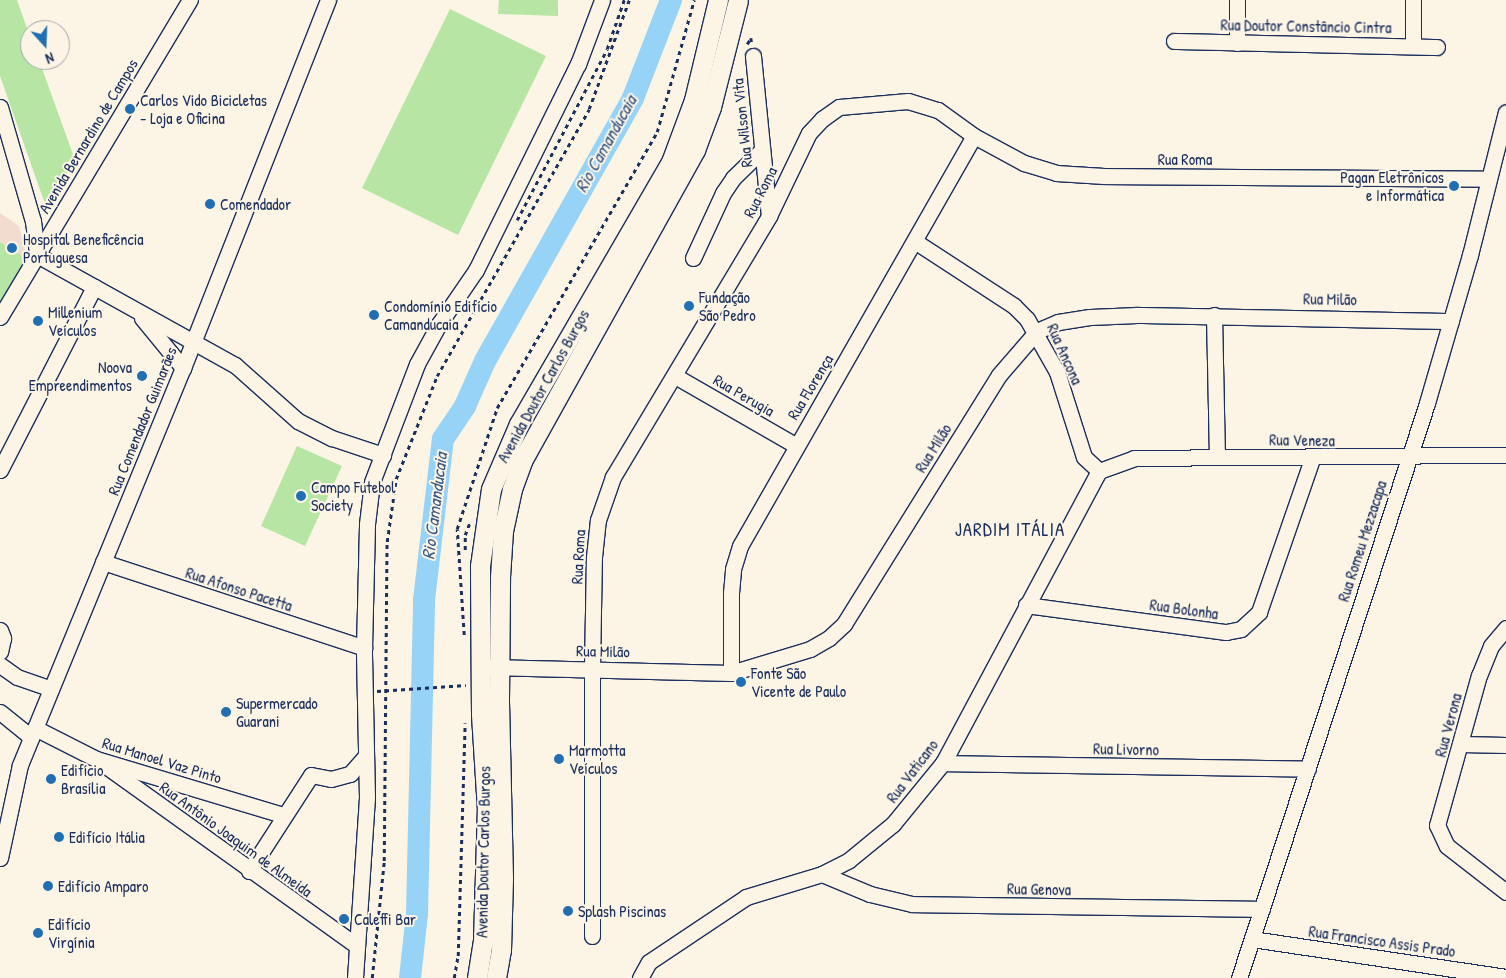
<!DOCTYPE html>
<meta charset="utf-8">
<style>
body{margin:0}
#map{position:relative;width:1506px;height:978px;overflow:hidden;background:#fcf5e5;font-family:"Patrick Hand",sans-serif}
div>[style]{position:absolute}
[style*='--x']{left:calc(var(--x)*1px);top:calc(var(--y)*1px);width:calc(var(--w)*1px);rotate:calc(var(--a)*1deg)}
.built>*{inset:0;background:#f2dcd0}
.green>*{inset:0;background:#b7e5a3}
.river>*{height:22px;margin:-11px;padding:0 11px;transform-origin:11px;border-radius:11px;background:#96d3f7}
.path>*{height:2.5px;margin-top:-1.25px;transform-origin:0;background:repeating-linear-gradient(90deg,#1b2f5e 0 4px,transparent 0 8px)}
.roads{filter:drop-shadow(1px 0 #1b2f5e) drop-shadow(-1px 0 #1b2f5e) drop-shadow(0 1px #1b2f5e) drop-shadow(0 -1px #1b2f5e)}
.minor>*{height:15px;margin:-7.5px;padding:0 7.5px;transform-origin:7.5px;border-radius:7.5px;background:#fcf5e5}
.major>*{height:19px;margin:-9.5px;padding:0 9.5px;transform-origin:9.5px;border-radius:9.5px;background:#fcf5e5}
.dots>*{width:14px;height:14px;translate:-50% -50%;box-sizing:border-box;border:2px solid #fcf5e5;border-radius:50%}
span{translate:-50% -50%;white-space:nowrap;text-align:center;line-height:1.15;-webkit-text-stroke:4px #fcf5e5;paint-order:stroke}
.street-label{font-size:16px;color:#1b2f5e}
.poi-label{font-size:16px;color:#1b2f5e}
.left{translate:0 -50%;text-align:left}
.right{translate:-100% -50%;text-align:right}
.water-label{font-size:18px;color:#3a5884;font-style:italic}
.quarter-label{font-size:19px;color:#1b2f5e;letter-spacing:1px}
.north{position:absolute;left:20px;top:20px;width:50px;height:50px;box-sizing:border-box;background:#fcf5e5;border:1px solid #a2a6af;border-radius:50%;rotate:160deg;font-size:14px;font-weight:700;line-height:20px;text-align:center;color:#1b2f5e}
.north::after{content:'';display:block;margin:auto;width:18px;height:22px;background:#1f6fb2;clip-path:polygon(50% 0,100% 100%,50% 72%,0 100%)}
</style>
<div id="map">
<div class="built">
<i style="clip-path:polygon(0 213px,19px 226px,27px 259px,0 303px)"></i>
</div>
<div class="green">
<i style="clip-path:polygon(0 0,17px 0,30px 37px,30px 60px,39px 60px,75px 160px,46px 207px,0 76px)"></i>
<i style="clip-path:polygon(499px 0,558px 0,558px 16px,498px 14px)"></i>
<i style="clip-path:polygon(450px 9px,546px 56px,458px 235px,362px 188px)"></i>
<i style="clip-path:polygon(0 242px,27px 259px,0 303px)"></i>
<i style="clip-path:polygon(297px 446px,342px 466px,305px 546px,261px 526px)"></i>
</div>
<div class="river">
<i style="--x:410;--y:978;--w:64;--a:-83.8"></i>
<i style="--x:417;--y:914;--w:314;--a:-88.7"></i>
<i style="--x:424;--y:600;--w:162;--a:-83.3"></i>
<i style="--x:443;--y:439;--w:40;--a:-56"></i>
<i style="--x:465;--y:406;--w:49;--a:-66"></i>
<i style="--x:485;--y:361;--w:302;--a:-60.6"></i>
<i style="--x:633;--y:98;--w:105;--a:-68.8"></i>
</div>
<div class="path">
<i style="--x:747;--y:44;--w:7;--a:-56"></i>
<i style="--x:751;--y:38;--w:6;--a:81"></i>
<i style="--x:517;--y:220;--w:193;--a:-62.2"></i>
<i style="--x:607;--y:49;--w:52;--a:-70.9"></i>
<i style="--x:465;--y:550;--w:15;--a:-90"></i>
<i style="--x:465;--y:535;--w:14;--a:-69"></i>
<i style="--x:464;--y:635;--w:106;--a:-93.8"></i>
<i style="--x:457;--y:529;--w:127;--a:-71.7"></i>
<i style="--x:497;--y:408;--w:319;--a:-59.9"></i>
<i style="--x:657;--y:132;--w:137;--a:-74.3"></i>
<i style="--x:377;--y:691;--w:89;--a:-3.9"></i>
<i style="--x:372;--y:978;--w:118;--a:-84.1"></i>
<i style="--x:384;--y:861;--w:319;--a:-89.5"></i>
<i style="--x:387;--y:542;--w:64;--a:-81.9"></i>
<i style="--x:396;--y:479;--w:111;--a:-68.3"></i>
<i style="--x:437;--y:376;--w:307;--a:-60.3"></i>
<i style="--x:589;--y:109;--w:116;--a:-69.8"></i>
<i style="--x:454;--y:978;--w:22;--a:-80"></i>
<i style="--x:458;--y:956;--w:233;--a:-88.3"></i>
</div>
<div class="roads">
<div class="minor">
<i style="--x:1174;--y:41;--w:263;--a:1.3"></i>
<i style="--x:1237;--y:43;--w:43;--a:-90"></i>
<i style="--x:1413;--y:45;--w:45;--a:-90"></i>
<i style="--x:753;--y:56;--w:160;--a:84.3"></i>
<i style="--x:0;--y:107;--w:119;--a:73.9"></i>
<i style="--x:33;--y:221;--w:34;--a:83"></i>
<i style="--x:916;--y:242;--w:117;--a:33.1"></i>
<i style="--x:1014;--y:306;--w:18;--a:45"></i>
<i style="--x:1027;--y:319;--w:61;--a:60.5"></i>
<i style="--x:1057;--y:372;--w:89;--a:72.4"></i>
<i style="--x:1084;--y:457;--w:21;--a:43"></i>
<i style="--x:37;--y:255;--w:227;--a:29.1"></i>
<i style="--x:235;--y:365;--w:84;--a:41.6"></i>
<i style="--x:298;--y:421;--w:38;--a:27"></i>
<i style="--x:332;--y:438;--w:54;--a:18.4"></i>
<i style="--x:693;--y:258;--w:72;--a:-65.2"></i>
<i style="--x:723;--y:193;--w:18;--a:-56"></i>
<i style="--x:733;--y:178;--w:40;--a:-44"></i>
<i style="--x:1214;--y:315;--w:141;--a:88.8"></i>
<i style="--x:0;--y:317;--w:370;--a:-59.1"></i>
<i style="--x:142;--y:318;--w:65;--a:50.6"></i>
<i style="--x:675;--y:376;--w:138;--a:29.9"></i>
<i style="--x:0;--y:470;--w:206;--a:-62.8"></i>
<i style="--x:1099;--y:471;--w:37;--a:-20"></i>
<i style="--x:1134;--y:458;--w:372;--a:-0.5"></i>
<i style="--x:103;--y:562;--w:275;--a:18.2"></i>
<i style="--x:1026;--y:605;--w:202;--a:7.7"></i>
<i style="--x:1226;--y:632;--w:15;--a:-11"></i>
<i style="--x:1241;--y:629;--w:25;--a:-43"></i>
<i style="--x:1259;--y:612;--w:162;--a:-70.9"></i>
<i style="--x:1506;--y:628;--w:23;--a:130"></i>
<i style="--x:1491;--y:646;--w:31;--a:112"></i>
<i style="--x:1479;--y:675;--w:156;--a:105.6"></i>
<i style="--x:1437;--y:825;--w:23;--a:65"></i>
<i style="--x:1447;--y:846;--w:75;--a:37.9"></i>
<i style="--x:0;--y:630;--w:9;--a:69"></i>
<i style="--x:3;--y:638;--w:14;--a:102"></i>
<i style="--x:0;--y:665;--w:21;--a:35"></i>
<i style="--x:17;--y:677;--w:36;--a:19"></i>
<i style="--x:488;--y:667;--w:243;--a:1.4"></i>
<i style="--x:731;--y:673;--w:83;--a:-16.9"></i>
<i style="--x:810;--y:649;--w:22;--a:-30"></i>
<i style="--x:829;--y:638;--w:21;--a:-43"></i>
<i style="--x:844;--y:624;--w:293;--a:-58.1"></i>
<i style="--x:999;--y:375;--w:58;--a:-49.2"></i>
<i style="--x:1037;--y:331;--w:23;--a:-23"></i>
<i style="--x:1058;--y:322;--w:32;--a:-9"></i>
<i style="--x:1090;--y:317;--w:47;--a:-2.4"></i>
<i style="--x:1137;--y:315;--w:314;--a:1.1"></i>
<i style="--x:731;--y:673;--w:80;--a:-90"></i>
<i style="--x:731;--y:593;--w:24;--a:-85"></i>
<i style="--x:733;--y:569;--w:24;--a:-73"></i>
<i style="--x:740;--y:546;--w:472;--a:-60.3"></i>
<i style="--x:0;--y:712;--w:40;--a:39"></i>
<i style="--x:35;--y:728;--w:68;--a:26.9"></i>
<i style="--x:96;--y:759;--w:195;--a:16.7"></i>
<i style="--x:1461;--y:744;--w:45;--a:1.3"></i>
<i style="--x:96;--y:759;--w:321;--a:35.6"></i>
<i style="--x:943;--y:763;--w:365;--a:0.9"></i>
<i style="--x:0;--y:858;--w:95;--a:-77.9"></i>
<i style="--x:20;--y:765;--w:429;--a:-67.7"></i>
<i style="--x:183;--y:368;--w:396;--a:-68.5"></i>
<i style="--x:249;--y:871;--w:114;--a:-57.1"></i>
<i style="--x:311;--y:775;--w:20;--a:11"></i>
<i style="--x:331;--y:779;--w:20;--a:-15"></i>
<i style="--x:350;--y:774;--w:23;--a:-49"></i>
<i style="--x:822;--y:874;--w:52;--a:22.6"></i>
<i style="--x:870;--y:894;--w:43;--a:13.4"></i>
<i style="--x:912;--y:904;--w:350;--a:0.8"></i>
<i style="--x:592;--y:936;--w:268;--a:-90"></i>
<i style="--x:592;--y:668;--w:111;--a:-89"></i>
<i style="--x:594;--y:557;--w:37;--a:-84"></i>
<i style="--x:598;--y:520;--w:46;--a:-70.8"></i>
<i style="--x:613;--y:477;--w:304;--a:-59.1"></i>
<i style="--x:769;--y:216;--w:92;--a:-64.3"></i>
<i style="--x:809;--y:133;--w:19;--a:-47"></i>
<i style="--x:822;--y:119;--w:21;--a:-35"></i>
<i style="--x:839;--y:107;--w:69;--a:-5"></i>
<i style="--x:908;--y:101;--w:31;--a:17"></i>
<i style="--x:938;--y:110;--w:44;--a:35.8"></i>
<i style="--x:974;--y:136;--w:57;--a:28.4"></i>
<i style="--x:1024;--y:163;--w:34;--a:17"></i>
<i style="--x:1056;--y:173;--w:48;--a:3.6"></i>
<i style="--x:1104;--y:176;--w:384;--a:0.4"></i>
<i style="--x:1252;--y:939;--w:257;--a:8.5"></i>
<i style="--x:355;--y:978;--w:181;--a:-86.2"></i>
<i style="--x:367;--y:797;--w:149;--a:-91.2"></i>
<i style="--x:364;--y:648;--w:124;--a:-88.6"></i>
<i style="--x:367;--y:524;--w:42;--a:-83.2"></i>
<i style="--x:372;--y:482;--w:126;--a:-69.1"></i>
<i style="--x:417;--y:364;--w:46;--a:-61.2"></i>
<i style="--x:439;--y:324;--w:65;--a:-55.6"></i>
<i style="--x:476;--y:270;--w:230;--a:-63.7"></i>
<i style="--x:578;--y:64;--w:68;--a:-69.4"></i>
<i style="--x:640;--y:978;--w:18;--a:-61"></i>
<i style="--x:649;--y:962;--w:117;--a:-33.8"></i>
<i style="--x:746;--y:897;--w:79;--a:-16.8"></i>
<i style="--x:822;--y:874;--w:30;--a:-27"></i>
<i style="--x:849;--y:860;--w:57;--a:-39.3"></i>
<i style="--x:893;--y:824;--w:79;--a:-50.7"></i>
<i style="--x:943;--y:763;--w:331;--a:-61.9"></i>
<i style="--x:1239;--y:978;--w:605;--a:-71.89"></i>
<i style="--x:1427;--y:403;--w:154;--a:-73.8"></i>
<i style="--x:1470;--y:255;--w:147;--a:-75.9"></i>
</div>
<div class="major">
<i style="--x:477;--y:978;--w:37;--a:-81"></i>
<i style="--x:483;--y:941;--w:131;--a:-88.3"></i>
<i style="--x:487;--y:810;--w:96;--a:-93.6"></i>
<i style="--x:481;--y:714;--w:148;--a:-90.4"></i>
<i style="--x:480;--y:566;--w:78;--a:-81.9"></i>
<i style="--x:491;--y:489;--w:71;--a:-66.7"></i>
<i style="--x:519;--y:424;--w:303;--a:-59.9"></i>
<i style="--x:671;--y:162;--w:66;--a:-69.6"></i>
<i style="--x:694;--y:100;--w:103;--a:-76.5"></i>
<i style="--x:496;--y:978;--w:28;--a:-80"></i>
<i style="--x:501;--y:950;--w:72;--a:-88.4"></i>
<i style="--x:503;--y:878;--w:178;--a:-91.3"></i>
<i style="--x:499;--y:700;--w:123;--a:-89.5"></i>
<i style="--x:500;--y:577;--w:46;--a:-86.3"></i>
<i style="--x:503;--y:531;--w:43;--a:-77.9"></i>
<i style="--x:512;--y:489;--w:32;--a:-70"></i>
<i style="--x:523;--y:459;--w:354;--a:-60.9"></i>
<i style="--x:695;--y:150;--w:46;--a:-69.6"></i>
<i style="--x:711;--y:107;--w:110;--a:-75.8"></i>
</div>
</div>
<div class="dots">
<i style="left:130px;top:109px;background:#1f6fb2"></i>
<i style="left:1454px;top:186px;background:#1f6fb2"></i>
<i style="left:210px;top:204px;background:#1f6fb2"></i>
<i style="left:12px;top:248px;background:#1f6fb2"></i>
<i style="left:689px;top:306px;background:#1f6fb2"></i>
<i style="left:374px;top:315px;background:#1f6fb2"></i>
<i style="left:38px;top:321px;background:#1f6fb2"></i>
<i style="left:142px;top:376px;background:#1f6fb2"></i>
<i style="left:301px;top:496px;background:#1f6fb2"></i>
<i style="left:741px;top:682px;background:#1f6fb2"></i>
<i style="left:226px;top:712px;background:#1f6fb2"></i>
<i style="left:559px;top:759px;background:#1f6fb2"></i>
<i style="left:51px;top:779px;background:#1f6fb2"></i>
<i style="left:59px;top:837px;background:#1f6fb2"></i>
<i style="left:48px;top:886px;background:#1f6fb2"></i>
<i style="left:568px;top:911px;background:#1f6fb2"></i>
<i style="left:344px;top:919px;background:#1f6fb2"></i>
<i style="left:38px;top:933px;background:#1f6fb2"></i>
</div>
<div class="street-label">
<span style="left:1306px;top:26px;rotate:1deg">Rua Doutor Constâncio Cintra</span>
<span style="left:742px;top:123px;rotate:-96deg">Rua Wilson Vita</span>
<span style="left:88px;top:136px;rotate:-59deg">Avenida Bernardino de Campos</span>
<span style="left:1185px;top:159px">Rua Roma</span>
<span style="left:760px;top:192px;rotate:-63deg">Rua Roma</span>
<span style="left:1330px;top:299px;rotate:1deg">Rua Milão</span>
<span style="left:1065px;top:354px;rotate:66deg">Rua Ancona</span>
<span style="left:543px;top:386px;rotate:-61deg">Avenida Doutor Carlos Burgos</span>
<span style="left:810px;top:387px;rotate:-59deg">Rua Florença</span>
<span style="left:744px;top:395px;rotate:30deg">Rua Perugia</span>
<span style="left:142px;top:421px;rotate:-68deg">Rua Comendador Guimarães</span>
<span style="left:1302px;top:440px;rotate:1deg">Rua Veneza</span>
<span style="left:933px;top:448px;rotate:-58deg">Rua Milão</span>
<span style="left:1362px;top:541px;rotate:-72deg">Rua Romeu Mezzacapa</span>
<span style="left:578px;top:557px;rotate:-87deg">Rua Roma</span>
<span style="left:239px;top:589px;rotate:18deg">Rua Afonso Pacetta</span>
<span style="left:1184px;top:609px;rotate:8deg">Rua Bolonha</span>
<span style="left:603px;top:651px;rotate:1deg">Rua Milão</span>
<span style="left:1448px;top:725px;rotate:-75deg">Rua Verona</span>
<span style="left:1126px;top:749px;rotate:1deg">Rua Livorno</span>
<span style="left:162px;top:760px;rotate:17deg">Rua Manoel Vaz Pinto</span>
<span style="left:912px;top:771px;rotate:-53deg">Rua Vaticano</span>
<span style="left:236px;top:839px;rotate:36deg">Rua Antônio Joaquim de Almeida</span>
<span style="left:483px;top:852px;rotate:-89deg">Avenida Doutor Carlos Burgos</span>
<span style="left:1039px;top:889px;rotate:1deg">Rua Genova</span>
<span style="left:1382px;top:941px;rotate:8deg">Rua Francisco Assis Prado</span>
</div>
<div class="poi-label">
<span class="left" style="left:140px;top:109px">Carlos Vido Bicicletas<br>- Loja e Oficina</span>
<span class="right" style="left:1444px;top:186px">Pagan Eletrônicos<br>e Informática</span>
<span class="left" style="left:220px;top:204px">Comendador</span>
<span class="left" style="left:23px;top:248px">Hospital Beneficência<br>Portuguesa</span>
<span class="left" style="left:699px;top:306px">Fundação<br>São Pedro</span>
<span class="left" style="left:384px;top:315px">Condomínio Edifício<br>Camanducaia</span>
<span class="left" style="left:48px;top:321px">Millenium<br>Veículos</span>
<span class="right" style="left:132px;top:376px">Noova<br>Empreendimentos</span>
<span class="left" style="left:311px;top:496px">Campo Futebol<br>Society</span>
<span class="left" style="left:751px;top:682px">Fonte São<br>Vicente de Paulo</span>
<span class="left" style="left:236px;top:712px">Supermercado<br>Guarani</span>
<span class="left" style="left:569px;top:759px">Marmotta<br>Veículos</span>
<span class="left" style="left:61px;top:779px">Edifício<br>Brasília</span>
<span class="left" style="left:69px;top:837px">Edifício Itália</span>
<span class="left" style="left:58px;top:886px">Edifício Amparo</span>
<span class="left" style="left:578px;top:911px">Splash Piscinas</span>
<span class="left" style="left:354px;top:919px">Caleffi Bar</span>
<span class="left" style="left:48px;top:933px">Edifício<br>Virgínia</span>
</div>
<div class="water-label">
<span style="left:606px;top:144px;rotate:-61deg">Rio Camanducaia</span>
<span style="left:435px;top:506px;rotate:-83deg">Rio Camanducaia</span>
</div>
<div class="quarter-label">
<span style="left:1010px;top:530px">JARDIM ITÁLIA</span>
</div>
<div class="north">N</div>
</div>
